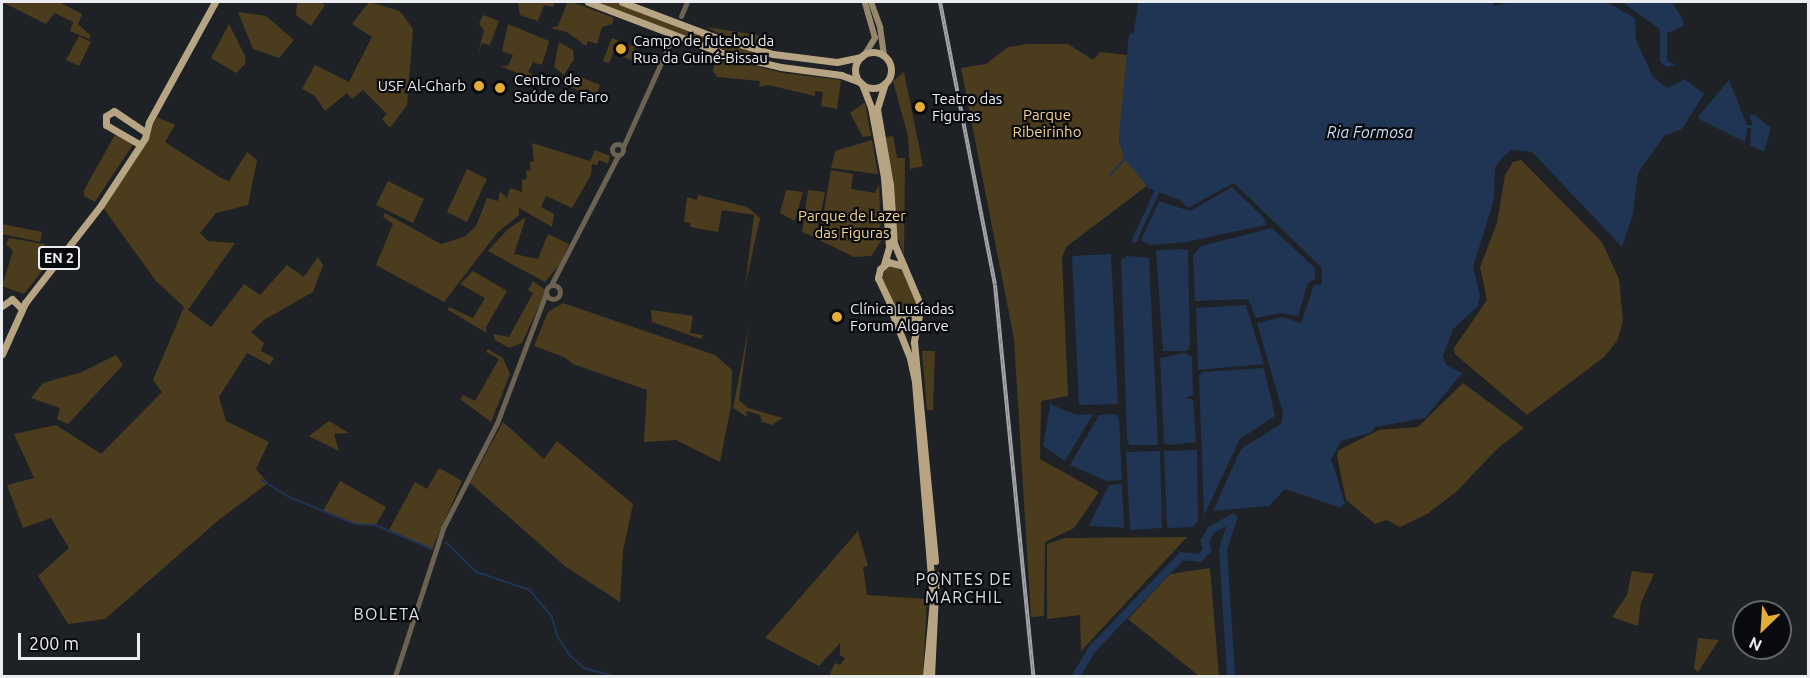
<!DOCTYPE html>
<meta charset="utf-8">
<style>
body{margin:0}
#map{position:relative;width:1810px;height:678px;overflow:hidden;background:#1e2126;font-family:Ubuntu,sans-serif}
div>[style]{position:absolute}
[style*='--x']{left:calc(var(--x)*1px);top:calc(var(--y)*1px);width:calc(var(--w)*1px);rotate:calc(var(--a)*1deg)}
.green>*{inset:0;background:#4c3c1e}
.water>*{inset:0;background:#203453}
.stream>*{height:1.5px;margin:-0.75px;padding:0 0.75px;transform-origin:0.75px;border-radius:0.75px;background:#203453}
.canal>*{height:4.5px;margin:-2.25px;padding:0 2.25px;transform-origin:2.25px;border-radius:2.25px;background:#203453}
.river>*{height:8px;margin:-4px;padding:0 4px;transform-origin:4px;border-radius:4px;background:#203453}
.tertiary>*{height:5px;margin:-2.5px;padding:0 2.5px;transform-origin:2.5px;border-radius:2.5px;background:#6b6252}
.tertiary>.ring{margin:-2.5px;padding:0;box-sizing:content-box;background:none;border:5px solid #6b6252;border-radius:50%}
.secondary>*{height:6px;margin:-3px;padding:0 3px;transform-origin:3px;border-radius:3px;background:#96886d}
.primary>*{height:7px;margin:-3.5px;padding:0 3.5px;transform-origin:3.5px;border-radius:3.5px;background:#b7a482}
.primary>.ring{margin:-3.5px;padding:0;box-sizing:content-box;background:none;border:7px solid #b7a482;border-radius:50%}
.rail>*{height:4px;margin-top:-2px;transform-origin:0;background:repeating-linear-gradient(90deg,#090a0d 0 4.5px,#a1a3a8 0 9px);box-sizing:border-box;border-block:2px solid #a1a3a8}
.dots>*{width:16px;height:16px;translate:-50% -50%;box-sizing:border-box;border:3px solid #090a0d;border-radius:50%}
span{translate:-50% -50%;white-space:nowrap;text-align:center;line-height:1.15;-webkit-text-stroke:4.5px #090a0d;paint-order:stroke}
.shield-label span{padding:2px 4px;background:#090a0d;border:2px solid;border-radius:4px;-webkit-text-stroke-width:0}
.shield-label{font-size:14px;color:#eaecf0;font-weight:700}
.poi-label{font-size:15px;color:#eaecf0}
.left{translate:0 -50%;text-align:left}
.right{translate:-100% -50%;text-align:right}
.park-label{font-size:15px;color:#f6d391}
.water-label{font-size:16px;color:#cedef6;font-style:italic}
.neighbourhood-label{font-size:16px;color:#dee2ea;letter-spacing:1.5px}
.frame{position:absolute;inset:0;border:3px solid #eaecf0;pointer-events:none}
.north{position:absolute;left:1732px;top:600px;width:60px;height:60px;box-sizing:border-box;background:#090a0d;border:2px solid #636468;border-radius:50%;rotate:205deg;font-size:16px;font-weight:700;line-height:24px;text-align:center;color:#eaecf0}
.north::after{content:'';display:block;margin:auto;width:21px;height:27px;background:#e4ad35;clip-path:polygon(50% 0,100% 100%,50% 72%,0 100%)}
.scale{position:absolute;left:18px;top:633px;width:122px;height:27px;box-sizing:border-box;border:3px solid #eaecf0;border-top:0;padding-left:8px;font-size:18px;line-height:21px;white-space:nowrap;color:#eaecf0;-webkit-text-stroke:4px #090a0d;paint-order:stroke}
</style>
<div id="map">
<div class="green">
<i style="clip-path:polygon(2px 2px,59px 2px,82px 14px,78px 24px,91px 36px,89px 39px,70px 31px,73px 22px,55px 13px,46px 24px)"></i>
<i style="clip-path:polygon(297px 2px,320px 2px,325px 5px,311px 26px,296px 15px)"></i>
<i style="clip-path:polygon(369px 2px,400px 11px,413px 29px,407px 105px,390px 128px,382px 119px,387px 114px,363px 90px,352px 99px,347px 93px,325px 111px,315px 96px,302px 89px,315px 65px,349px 82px,372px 37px,352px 24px)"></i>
<i style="clip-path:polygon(555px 2px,553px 7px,544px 5px,538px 21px,520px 15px,518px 3px)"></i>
<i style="clip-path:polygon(572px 2px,614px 18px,612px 24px,602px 27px,597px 44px,588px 41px,586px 46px,567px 32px,550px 28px,558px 26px,567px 3px)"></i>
<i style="clip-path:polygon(594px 2px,618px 3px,768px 58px,720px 49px)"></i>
<i style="clip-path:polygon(238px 12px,266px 16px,294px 40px,279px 58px,253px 49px)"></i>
<i style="clip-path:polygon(483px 15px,499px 21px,490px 45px,482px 43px,478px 53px,484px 30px,479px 24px)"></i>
<i style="clip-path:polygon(229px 24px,246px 58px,245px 64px,236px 73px,211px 58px)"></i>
<i style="clip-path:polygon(508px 24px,549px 41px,542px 65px,533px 62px,528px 72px,539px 78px,537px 81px,500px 66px,508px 66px,513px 55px,502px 51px)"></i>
<i style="clip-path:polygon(706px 27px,758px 35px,772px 49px,720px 34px)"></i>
<i style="clip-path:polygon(79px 36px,91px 42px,79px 66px,66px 60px)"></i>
<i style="clip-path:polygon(612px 38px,635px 47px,631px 60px,613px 53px,609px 63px,603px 61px)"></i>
<i style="clip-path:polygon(559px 42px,573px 50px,574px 59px,564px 75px,554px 67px)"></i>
<i style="clip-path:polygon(1028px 44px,1068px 44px,1093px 60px,1100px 52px,1127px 55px,1119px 141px,1125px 159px,1148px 185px,1066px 247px,1062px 258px,1068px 396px,1041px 401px,1040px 459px,1099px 492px,1074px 528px,1045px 542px,1044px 616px,1031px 617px,1014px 339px,961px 68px,986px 64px,1008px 47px)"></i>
<i style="clip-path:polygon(716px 56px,783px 73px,841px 80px,837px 109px,821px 106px,823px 92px,815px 91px,815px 96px,768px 85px,759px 87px,760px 81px,717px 77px,713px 71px)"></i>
<i style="clip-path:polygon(904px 72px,923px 166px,910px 169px,908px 136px,893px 81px)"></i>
<i style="clip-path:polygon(576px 75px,600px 85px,595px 99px,571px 87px)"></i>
<i style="clip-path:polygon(865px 102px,871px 136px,863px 137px,850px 113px)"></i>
<i style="clip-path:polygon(157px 117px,175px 125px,165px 142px,221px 178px,229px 181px,247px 152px,257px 160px,248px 205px,216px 213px,200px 233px,208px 241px,235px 243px,188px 310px,211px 327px,244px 284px,260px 295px,287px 265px,304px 277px,318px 257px,323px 265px,313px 292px,264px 320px,251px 332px,264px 343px,261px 351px,274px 358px,270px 365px,247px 353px,219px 397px,226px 421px,269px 442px,256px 469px,268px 483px,220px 519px,105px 619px,68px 624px,38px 576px,69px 548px,51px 518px,23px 528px,7px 485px,34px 478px,14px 434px,56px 425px,101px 454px,162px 392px,153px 380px,184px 307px,156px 281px,104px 209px)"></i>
<i style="clip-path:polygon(116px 133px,134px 143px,95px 202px,84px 196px,84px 190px)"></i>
<i style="clip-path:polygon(893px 136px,897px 158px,905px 158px,904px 255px,898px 238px,886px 137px)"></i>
<i style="clip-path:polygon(872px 140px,878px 174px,831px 168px,835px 151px)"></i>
<i style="clip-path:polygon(532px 143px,590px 161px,595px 150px,610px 156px,608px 164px,599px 160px,597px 165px,592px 164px,591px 175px,572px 208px,546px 196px,541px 207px,554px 214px,552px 227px,519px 208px,519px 215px,497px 233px,444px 302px,376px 265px,393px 224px,383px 217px,385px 213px,441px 244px,464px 237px,476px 226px,487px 198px,498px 201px,500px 191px,507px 198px,510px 188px,522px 192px,522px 180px,527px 179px,526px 171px,531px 170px,530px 162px,534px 161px)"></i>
<i style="clip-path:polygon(1521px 160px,1602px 242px,1619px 279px,1623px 322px,1617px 341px,1604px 357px,1527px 415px,1455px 354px,1454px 348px,1487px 300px,1480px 267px,1497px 223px,1505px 175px,1513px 162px)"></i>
<i style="clip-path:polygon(467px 169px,487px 179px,467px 222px,447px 212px)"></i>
<i style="clip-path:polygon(831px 170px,853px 174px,851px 189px,875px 193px,879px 184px,881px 241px,871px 256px,854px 257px,819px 240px)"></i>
<i style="clip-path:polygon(388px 181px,424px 199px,413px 223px,376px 205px)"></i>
<i style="clip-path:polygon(786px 190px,803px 192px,795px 221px,780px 213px)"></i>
<i style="clip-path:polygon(808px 190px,825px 192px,816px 238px,802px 232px)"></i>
<i style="clip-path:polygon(698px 195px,747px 207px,760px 218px,745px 287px,754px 215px,722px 210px,718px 232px,690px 227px,691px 223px,684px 222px,687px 197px,697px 200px)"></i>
<i style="clip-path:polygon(526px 217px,514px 254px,538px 259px,548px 234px,569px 244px,561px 263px,545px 282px,488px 251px,508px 229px)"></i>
<i style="clip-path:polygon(2px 224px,42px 232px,40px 242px,2px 234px)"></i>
<i style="clip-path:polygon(9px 238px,44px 244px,53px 257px,24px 294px,2px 286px,13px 251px,6px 244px)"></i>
<i style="clip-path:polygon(887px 265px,901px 267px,917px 301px,916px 312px,909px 317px,897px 313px,882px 279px)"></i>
<i style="clip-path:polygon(473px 271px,507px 291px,486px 327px,487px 333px,448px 310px,449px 307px,473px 318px,485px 298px,460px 284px)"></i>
<i style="clip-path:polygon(533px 281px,544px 289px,544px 295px,522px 343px,509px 348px,495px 340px,493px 334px,509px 337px,533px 293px,528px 290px)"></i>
<i style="clip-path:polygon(563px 303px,715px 355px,732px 370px,731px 406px,720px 462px,676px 440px,644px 442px,647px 390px,573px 364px,564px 357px,534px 346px,548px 312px)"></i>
<i style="clip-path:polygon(651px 310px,693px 316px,690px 333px,703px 335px,701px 339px,652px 322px)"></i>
<i style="clip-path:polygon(749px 325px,739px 400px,748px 408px,783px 418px,772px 425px,762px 422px,760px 415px,746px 411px,747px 417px,733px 408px)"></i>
<i style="clip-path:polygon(488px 349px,503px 358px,510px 374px,491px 422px,460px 399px,463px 395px,475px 401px,499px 359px,486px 352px)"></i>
<i style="clip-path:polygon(922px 351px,935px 351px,933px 410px,927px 410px)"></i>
<i style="clip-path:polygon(116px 355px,123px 365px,68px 424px,57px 419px,60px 408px,31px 398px,43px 383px,82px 372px)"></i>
<i style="clip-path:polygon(1463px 383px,1524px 428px,1498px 448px,1456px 492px,1427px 514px,1400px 527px,1387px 520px,1375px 524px,1346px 500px,1337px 456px,1339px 450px,1379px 430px,1418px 427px)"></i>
<i style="clip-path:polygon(329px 421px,349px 433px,334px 434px,339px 451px,309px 436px)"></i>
<i style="clip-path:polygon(503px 422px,544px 459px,557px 441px,633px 504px,623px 551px,620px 602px,566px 567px,470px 483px)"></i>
<i style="clip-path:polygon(439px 468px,462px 481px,432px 549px,389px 530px,415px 482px,427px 489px)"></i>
<i style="clip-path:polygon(340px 481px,386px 507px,376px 525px,355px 524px,323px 511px)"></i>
<i style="clip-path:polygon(858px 531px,868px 566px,863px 567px,867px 595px,927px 599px,923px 676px,829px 676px,835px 663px,840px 665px,845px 658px,840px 655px,840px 643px,819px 666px,765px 638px)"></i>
<i style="clip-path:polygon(1187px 537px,1081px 651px,1080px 615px,1047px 619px,1047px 544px,1065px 538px)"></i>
<i style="clip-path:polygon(1210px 568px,1219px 676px,1199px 676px,1128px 619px,1170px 574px)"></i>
<i style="clip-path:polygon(1632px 571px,1654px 574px,1641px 603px,1638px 626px,1612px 617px,1627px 595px)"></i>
<i style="clip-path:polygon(1698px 638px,1719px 640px,1698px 672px,1694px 668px)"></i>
</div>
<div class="water">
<i style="clip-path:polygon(1138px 2px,1492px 2px,1494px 6px,1512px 2px,1607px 2px,1635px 18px,1636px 40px,1653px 77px,1667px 88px,1685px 79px,1704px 94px,1682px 129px,1664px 136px,1638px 173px,1632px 218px,1622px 247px,1532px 152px,1511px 150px,1504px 156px,1495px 167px,1494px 200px,1473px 267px,1480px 296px,1478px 306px,1453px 329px,1443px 356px,1446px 365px,1462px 373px,1425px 418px,1375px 427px,1370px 433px,1341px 441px,1331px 459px,1345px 503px,1341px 508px,1285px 489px,1269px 506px,1213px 511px,1241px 449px,1281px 424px,1283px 413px,1257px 323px,1282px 317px,1301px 323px,1314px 285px,1322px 284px,1321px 267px,1234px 183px,1188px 208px,1180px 200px,1148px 188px,1125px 159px,1119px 141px,1120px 124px,1129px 35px,1134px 32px)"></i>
<i style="clip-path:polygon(1622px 2px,1672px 2px,1683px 20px,1683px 26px,1667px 33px,1667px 61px,1676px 65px,1667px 67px,1660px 62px,1660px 29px)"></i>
<i style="clip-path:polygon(1729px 80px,1747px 125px,1752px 125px,1750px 115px,1755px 115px,1771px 128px,1764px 152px,1750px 145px,1751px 128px,1747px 128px,1745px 142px,1697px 118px)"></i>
<i style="clip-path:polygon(1232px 187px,1264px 218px,1266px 225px,1186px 242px,1150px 245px,1141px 240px,1159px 201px,1190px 211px)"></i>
<i style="clip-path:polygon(1272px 228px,1315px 268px,1315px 279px,1308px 283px,1298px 316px,1281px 313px,1256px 318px,1248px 299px,1195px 301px,1193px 255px,1201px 246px)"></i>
<i style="clip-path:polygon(1177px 249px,1188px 250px,1190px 345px,1187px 351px,1163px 351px,1156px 251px)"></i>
<i style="clip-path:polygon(1111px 254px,1118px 404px,1079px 405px,1072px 256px)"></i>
<i style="clip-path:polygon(1127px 256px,1149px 258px,1158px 444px,1155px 445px,1129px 445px,1127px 438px,1121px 260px)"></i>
<i style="clip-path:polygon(1246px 305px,1264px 364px,1198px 370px,1196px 308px)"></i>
<i style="clip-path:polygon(1184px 353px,1192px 357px,1193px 395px,1185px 398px,1193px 400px,1196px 442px,1169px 445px,1164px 443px,1160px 358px)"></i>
<i style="clip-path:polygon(1264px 368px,1275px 416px,1240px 439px,1204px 515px,1199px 376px,1202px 372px)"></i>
<i style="clip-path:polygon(1050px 404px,1077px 415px,1093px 414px,1065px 461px,1043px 446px)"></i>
<i style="clip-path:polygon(1115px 414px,1119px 419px,1122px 480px,1107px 481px,1070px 465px,1099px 415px)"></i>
<i style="clip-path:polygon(1197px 450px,1198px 521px,1193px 527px,1171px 528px,1167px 527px,1164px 451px)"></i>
<i style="clip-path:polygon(1160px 451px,1162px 528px,1130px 530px,1126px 452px)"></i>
<i style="clip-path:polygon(1122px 484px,1124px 528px,1089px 526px,1109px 485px)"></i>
</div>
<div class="stream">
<i style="--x:1110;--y:175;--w:22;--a:-47"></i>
<i style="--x:262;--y:480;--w:32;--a:32"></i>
<i style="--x:289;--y:497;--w:37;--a:22"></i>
<i style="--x:323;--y:511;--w:35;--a:22"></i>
<i style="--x:355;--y:524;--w:21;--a:3"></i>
<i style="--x:376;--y:525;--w:61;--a:23.2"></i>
<i style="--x:446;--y:542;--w:43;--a:44.1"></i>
<i style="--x:477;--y:572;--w:56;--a:18.8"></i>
<i style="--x:530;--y:590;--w:34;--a:50"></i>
<i style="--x:552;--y:616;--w:22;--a:74"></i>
<i style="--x:558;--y:637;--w:20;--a:57"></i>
<i style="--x:569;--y:654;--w:21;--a:43"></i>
<i style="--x:584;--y:668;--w:31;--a:15"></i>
</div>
<div class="canal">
<i style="--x:1134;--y:240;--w:53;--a:-65.4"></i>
</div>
<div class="river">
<i style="--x:1076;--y:676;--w:33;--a:-59"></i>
<i style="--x:1093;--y:648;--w:74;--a:-46.1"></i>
<i style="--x:1144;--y:595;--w:54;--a:-45.7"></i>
<i style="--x:1182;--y:556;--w:18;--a:6"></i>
<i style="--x:1200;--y:558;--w:11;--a:-49"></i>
<i style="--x:1207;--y:550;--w:9;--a:-103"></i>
<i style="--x:1205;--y:541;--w:13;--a:-61"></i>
<i style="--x:1211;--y:530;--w:25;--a:-29"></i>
<i style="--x:1231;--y:676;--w:127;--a:-93.6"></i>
<i style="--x:1223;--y:549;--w:33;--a:-72"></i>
</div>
<div class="tertiary">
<i style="--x:681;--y:16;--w:15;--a:-67"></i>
<i class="ring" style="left:612.5px;top:144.5px;width:6px;height:6px"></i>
<i style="--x:623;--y:147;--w:112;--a:-65.7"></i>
<i style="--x:669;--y:45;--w:12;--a:-90"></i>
<i class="ring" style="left:546px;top:285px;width:9px;height:9px"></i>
<i style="--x:551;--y:285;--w:145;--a:-62.6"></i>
<i style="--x:395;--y:676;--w:156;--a:-72"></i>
<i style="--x:443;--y:528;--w:118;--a:-62.8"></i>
<i style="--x:497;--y:423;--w:139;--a:-69.3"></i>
</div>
<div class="secondary">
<i style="--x:871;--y:2;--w:27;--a:70"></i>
<i style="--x:880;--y:27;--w:29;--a:82"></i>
<i style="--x:865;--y:54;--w:19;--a:-58"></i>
<i style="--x:875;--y:38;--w:37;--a:-106"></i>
</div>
<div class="primary">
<i style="--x:588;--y:2;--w:147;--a:20.8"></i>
<i style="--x:725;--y:54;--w:57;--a:13.1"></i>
<i style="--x:781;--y:67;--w:61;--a:7.6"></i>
<i style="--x:841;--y:75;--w:20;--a:20"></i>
<i style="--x:622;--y:2;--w:96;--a:20.7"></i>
<i style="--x:712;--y:36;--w:64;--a:16.4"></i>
<i style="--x:773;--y:54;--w:64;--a:7.1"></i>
<i style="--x:837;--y:62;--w:25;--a:-12"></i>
<i class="ring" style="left:855px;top:52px;width:29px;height:29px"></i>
<i style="--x:885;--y:83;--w:27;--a:107"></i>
<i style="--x:877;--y:109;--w:77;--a:80.3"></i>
<i style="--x:890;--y:185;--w:58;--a:86.1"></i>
<i style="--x:894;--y:243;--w:64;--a:67"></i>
<i style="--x:919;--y:302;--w:13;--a:99"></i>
<i style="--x:917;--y:315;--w:9;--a:148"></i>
<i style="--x:909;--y:320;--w:14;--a:-163"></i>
<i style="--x:896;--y:316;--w:42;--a:-115.3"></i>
<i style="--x:878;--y:278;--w:9;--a:-77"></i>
<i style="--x:880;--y:269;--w:11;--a:-41"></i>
<i style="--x:888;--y:262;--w:16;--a:14"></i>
<i style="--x:862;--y:84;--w:25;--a:69"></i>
<i style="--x:871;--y:107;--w:71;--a:79.5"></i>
<i style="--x:884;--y:177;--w:70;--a:85.9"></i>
<i style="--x:889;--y:247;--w:18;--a:106"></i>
<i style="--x:139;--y:144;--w:38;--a:-150"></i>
<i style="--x:106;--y:125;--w:9;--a:-90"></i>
<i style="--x:106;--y:116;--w:9;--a:-32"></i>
<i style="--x:114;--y:111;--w:37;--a:34"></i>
<i style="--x:889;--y:305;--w:57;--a:68.4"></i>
<i style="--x:910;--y:358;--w:25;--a:78"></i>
<i style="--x:915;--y:382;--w:219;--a:85.3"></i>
<i style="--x:933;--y:600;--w:76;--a:95.3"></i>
<i style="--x:2;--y:306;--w:12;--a:-35"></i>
<i style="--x:12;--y:299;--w:14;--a:45"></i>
<i style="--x:920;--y:310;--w:33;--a:101"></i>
<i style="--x:914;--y:342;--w:220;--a:84.5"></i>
<i style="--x:2;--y:354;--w:56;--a:-65.7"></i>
<i style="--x:25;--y:303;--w:124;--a:-52.2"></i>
<i style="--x:101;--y:205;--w:80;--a:-56.7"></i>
<i style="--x:145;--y:138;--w:16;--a:-76"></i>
<i style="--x:149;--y:122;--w:137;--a:-61.2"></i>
<i style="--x:931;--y:676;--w:101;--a:-87.2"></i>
</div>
<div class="rail">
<i style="--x:940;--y:2;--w:288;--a:79"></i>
<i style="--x:995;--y:285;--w:393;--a:84.4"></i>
</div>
<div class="dots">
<i style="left:621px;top:49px;background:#e4ad35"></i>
<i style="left:479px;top:86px;background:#e4ad35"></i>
<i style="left:500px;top:88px;background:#e4ad35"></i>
<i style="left:920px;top:107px;background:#e4ad35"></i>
<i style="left:837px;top:317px;background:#e4ad35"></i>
</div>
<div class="shield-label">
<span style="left:59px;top:258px">EN 2</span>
</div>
<div class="poi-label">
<span class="left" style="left:633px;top:49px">Campo de futebol da<br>Rua da Guiné-Bissau</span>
<span class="left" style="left:514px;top:88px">Centro de<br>Saúde de Faro</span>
<span class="right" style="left:466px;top:86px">USF Al-Gharb</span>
<span class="left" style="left:932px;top:107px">Teatro das<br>Figuras</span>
<span class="left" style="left:850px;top:317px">Clínica Lusíadas<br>Forum Algarve</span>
</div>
<div class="park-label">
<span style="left:1047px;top:123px">Parque<br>Ribeirinho</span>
<span style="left:852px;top:224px">Parque de Lazer<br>das Figuras</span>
</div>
<div class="water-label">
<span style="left:1370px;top:132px">Ria Formosa</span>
</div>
<div class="neighbourhood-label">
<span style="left:964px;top:588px">PONTES DE<br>MARCHIL</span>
<span style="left:387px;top:614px">BOLETA</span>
</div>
<div class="frame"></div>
<div class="north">N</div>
<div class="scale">200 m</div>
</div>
